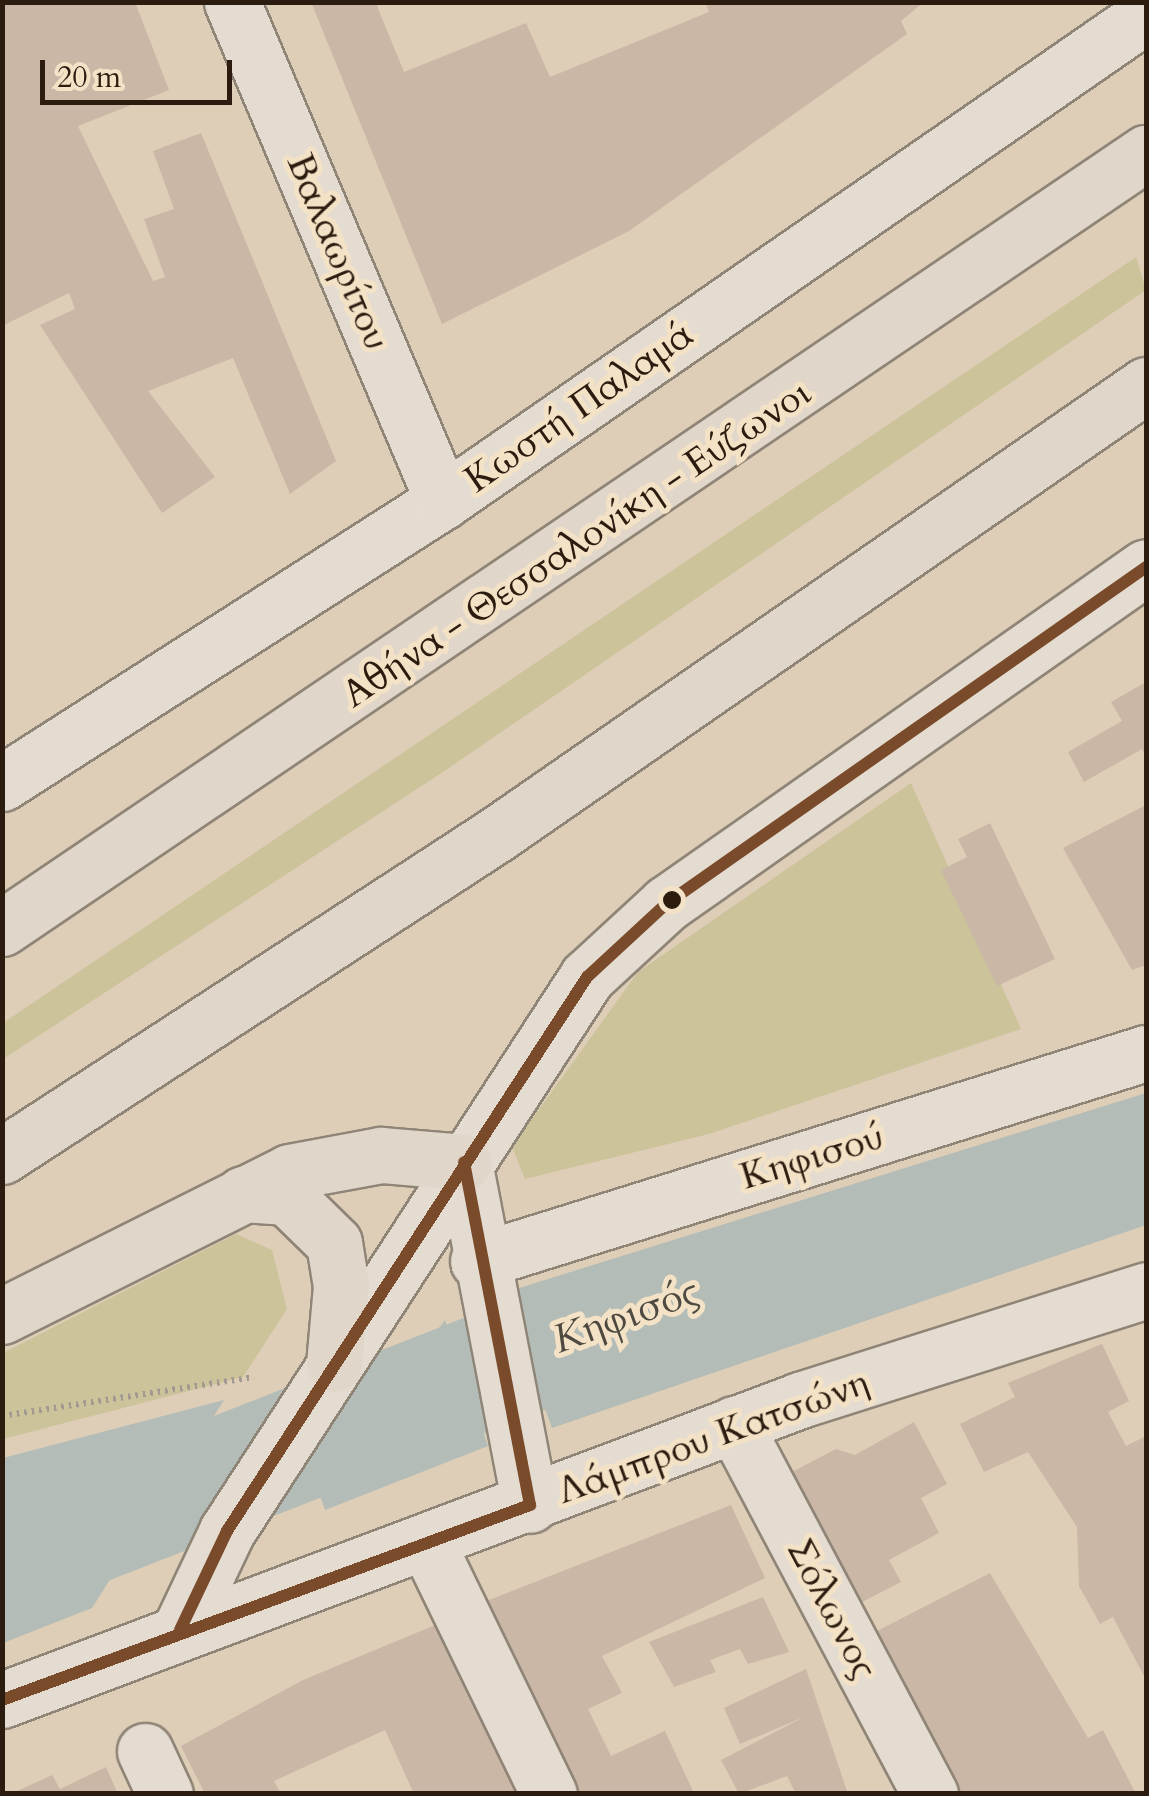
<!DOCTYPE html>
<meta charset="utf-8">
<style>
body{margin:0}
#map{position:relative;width:1149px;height:1796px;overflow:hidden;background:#deceb7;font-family:Cardo,serif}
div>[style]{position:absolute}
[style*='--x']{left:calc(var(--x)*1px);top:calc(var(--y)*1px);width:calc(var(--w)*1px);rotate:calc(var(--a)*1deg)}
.green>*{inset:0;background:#ccc39b}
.water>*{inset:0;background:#b3bcb6}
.river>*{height:115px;margin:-57.5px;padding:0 57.5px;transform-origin:57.5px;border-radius:57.5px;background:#b3bcb6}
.building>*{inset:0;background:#cbb7a5}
.path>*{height:6px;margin-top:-3px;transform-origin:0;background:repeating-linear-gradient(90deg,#a29a91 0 2.5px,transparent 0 7.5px)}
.roads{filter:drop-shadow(2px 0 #8f8577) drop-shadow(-2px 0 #8f8577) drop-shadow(0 2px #8f8577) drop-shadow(0 -2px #8f8577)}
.minor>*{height:55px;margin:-27.5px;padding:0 27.5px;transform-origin:27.5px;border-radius:27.5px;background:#e4dcd0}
.tertiary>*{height:55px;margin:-27.5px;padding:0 27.5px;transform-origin:27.5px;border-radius:27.5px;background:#e4dcd0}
.motorway>*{height:55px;margin:-27.5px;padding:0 27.5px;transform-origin:27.5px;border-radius:27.5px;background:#e0d6c9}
.bus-1>*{height:12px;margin:-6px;padding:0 6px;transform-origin:6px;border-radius:6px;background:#7a4b2a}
.dots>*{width:28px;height:28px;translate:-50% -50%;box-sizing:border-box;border:5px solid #f4e2c6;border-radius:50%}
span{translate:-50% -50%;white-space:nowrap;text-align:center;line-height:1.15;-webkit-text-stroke:10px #f4e2c6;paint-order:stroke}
.street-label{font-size:38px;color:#2b1c0f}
.water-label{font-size:40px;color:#4e4a41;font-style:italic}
.frame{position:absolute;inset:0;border:5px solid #2b1c0f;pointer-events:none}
.scale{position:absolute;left:40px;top:60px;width:192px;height:45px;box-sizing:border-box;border:5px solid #2b1c0f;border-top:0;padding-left:12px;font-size:30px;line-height:35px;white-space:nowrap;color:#2b1c0f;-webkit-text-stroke:8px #f4e2c6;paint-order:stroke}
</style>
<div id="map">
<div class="green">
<i style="clip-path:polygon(1136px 257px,1146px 290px,443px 772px,3px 1059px,3px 1023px)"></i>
<i style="clip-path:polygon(911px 783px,1021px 1029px,709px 1134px,525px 1179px,513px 1149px,519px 1137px,638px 972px)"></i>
<i style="clip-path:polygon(236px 1234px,272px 1250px,287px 1309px,243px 1377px,3px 1439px,3px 1353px)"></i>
</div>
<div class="water">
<i style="clip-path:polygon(1146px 1093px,1146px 1225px,552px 1428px,503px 1293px)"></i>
<i style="clip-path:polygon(445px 1320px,488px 1446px,325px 1510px,320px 1496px)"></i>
<i style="clip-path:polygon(224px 1400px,92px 1608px,3px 1643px,3px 1458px)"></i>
</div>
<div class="river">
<i style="--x:2;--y:1560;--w:666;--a:-21.4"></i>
</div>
<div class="building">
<i style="clip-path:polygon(2px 2px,135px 2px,169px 90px,78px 126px,153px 281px,165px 277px,144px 219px,174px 209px,153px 151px,201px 133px,336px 461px,290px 494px,233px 358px,148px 391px,215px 477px,162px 513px,40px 325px,75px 309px,69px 293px,2px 326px)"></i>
<i style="clip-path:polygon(311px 2px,385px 2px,377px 6px,404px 72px,526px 23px,550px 77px,709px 12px,705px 2px,924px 2px,901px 21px,907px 34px,629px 231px,442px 324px)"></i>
<i style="clip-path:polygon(1146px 682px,1146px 757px,1142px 749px,1084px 782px,1068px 752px,1122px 721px,1111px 702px)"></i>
<i style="clip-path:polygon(1146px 805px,1146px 965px,1132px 970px,1063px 848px)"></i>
<i style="clip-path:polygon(990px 823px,1055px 959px,997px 986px,941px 870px,967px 857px,958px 839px)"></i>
<i style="clip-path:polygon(1102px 1344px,1129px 1401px,1108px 1412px,1126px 1446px,1146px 1436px,1146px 1680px,1113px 1617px,1100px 1624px,1079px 1586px,1077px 1527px,1028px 1452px,984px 1472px,960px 1424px,1015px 1397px,1008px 1383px)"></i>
<i style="clip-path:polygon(914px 1422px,947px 1484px,921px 1498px,939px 1533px,889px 1560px,901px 1582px,862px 1602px,792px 1472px,836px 1449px,855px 1455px)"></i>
<i style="clip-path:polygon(731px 1505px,765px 1578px,602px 1656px,622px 1693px,588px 1709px,611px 1756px,665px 1731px,693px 1791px,580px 1794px,484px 1602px)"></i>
<i style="clip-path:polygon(990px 1573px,1088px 1738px,1103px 1730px,1136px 1794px,962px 1794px,877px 1631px)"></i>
<i style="clip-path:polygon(763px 1597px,789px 1652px,748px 1664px,740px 1649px,710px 1660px,716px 1672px,674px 1687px,649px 1642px)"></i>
<i style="clip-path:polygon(440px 1623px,520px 1794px,414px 1794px,385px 1730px,274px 1781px,281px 1794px,205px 1794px,181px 1746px,303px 1680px)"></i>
<i style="clip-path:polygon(806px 1669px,848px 1794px,796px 1794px,787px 1776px,739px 1794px,721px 1760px,804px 1717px,740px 1744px,724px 1708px)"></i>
<i style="clip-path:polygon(106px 1767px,118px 1794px,11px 1794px,52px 1775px,60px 1789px)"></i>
</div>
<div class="path">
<i style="--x:2;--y:1416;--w:255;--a:-8.8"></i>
</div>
<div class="roads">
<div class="minor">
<i style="--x:232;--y:2;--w:542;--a:67.08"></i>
<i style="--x:478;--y:1261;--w:700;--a:-17.3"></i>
<i style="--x:734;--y:1424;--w:419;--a:62.1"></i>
<i style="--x:427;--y:1543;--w:279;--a:64.1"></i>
<i style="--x:145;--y:1751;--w:47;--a:65.1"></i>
</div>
<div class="tertiary">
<i style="--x:2;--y:783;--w:523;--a:-32.6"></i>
<i style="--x:443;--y:501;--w:855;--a:-34.66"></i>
<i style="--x:464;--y:1162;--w:349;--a:79.1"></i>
<i style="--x:180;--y:1630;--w:110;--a:-64.6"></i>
<i style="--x:227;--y:1531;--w:661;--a:-56.98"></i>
<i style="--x:587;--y:977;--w:108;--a:-42.7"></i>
<i style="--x:666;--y:904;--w:586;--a:-35.07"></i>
<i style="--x:2;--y:1700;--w:853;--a:-20.6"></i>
<i style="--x:800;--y:1400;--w:363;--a:-17.6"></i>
</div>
<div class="motorway">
<i style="--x:2;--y:928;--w:1382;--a:-34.12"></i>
<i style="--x:2;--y:1156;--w:591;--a:-33.04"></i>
<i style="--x:497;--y:834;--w:789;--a:-34.68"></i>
<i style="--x:243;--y:1194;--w:44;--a:3.9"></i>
<i style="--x:287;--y:1197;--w:66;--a:44.4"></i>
<i style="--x:334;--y:1243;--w:44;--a:80.8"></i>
<i style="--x:341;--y:1286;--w:78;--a:95.1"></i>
<i style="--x:2;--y:1316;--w:321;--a:-26.6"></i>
<i style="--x:289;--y:1172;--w:94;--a:-10.5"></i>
<i style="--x:381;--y:1155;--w:83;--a:4.8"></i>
</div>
</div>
<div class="bus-1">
<i style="--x:180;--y:1630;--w:110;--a:-64.6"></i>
<i style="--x:227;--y:1531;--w:661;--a:-56.98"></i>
<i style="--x:587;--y:977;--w:108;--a:-42.7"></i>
<i style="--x:666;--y:904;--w:586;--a:-35.07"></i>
<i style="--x:2;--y:1700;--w:563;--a:-20.27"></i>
<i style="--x:530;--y:1505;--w:349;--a:-100.9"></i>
</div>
<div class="dots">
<i style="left:672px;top:900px;background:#2b1c0f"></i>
</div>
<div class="street-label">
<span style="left:338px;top:252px;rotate:67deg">Βαλαωρίτου</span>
<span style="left:580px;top:407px;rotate:-35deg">Κωστή Παλαμά</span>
<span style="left:577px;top:544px;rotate:-34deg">Αθήνα - Θεσσαλονίκη - Εύζωνοι</span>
<span style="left:812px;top:1157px;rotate:-17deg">Κηφισού</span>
<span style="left:713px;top:1437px;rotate:-20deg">Λάμπρου Κατσώνη</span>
<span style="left:832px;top:1609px;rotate:62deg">Σόλωνος</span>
</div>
<div class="water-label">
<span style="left:626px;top:1316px;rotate:-20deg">Κηφισός</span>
</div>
<div class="frame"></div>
<div class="scale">20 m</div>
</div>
